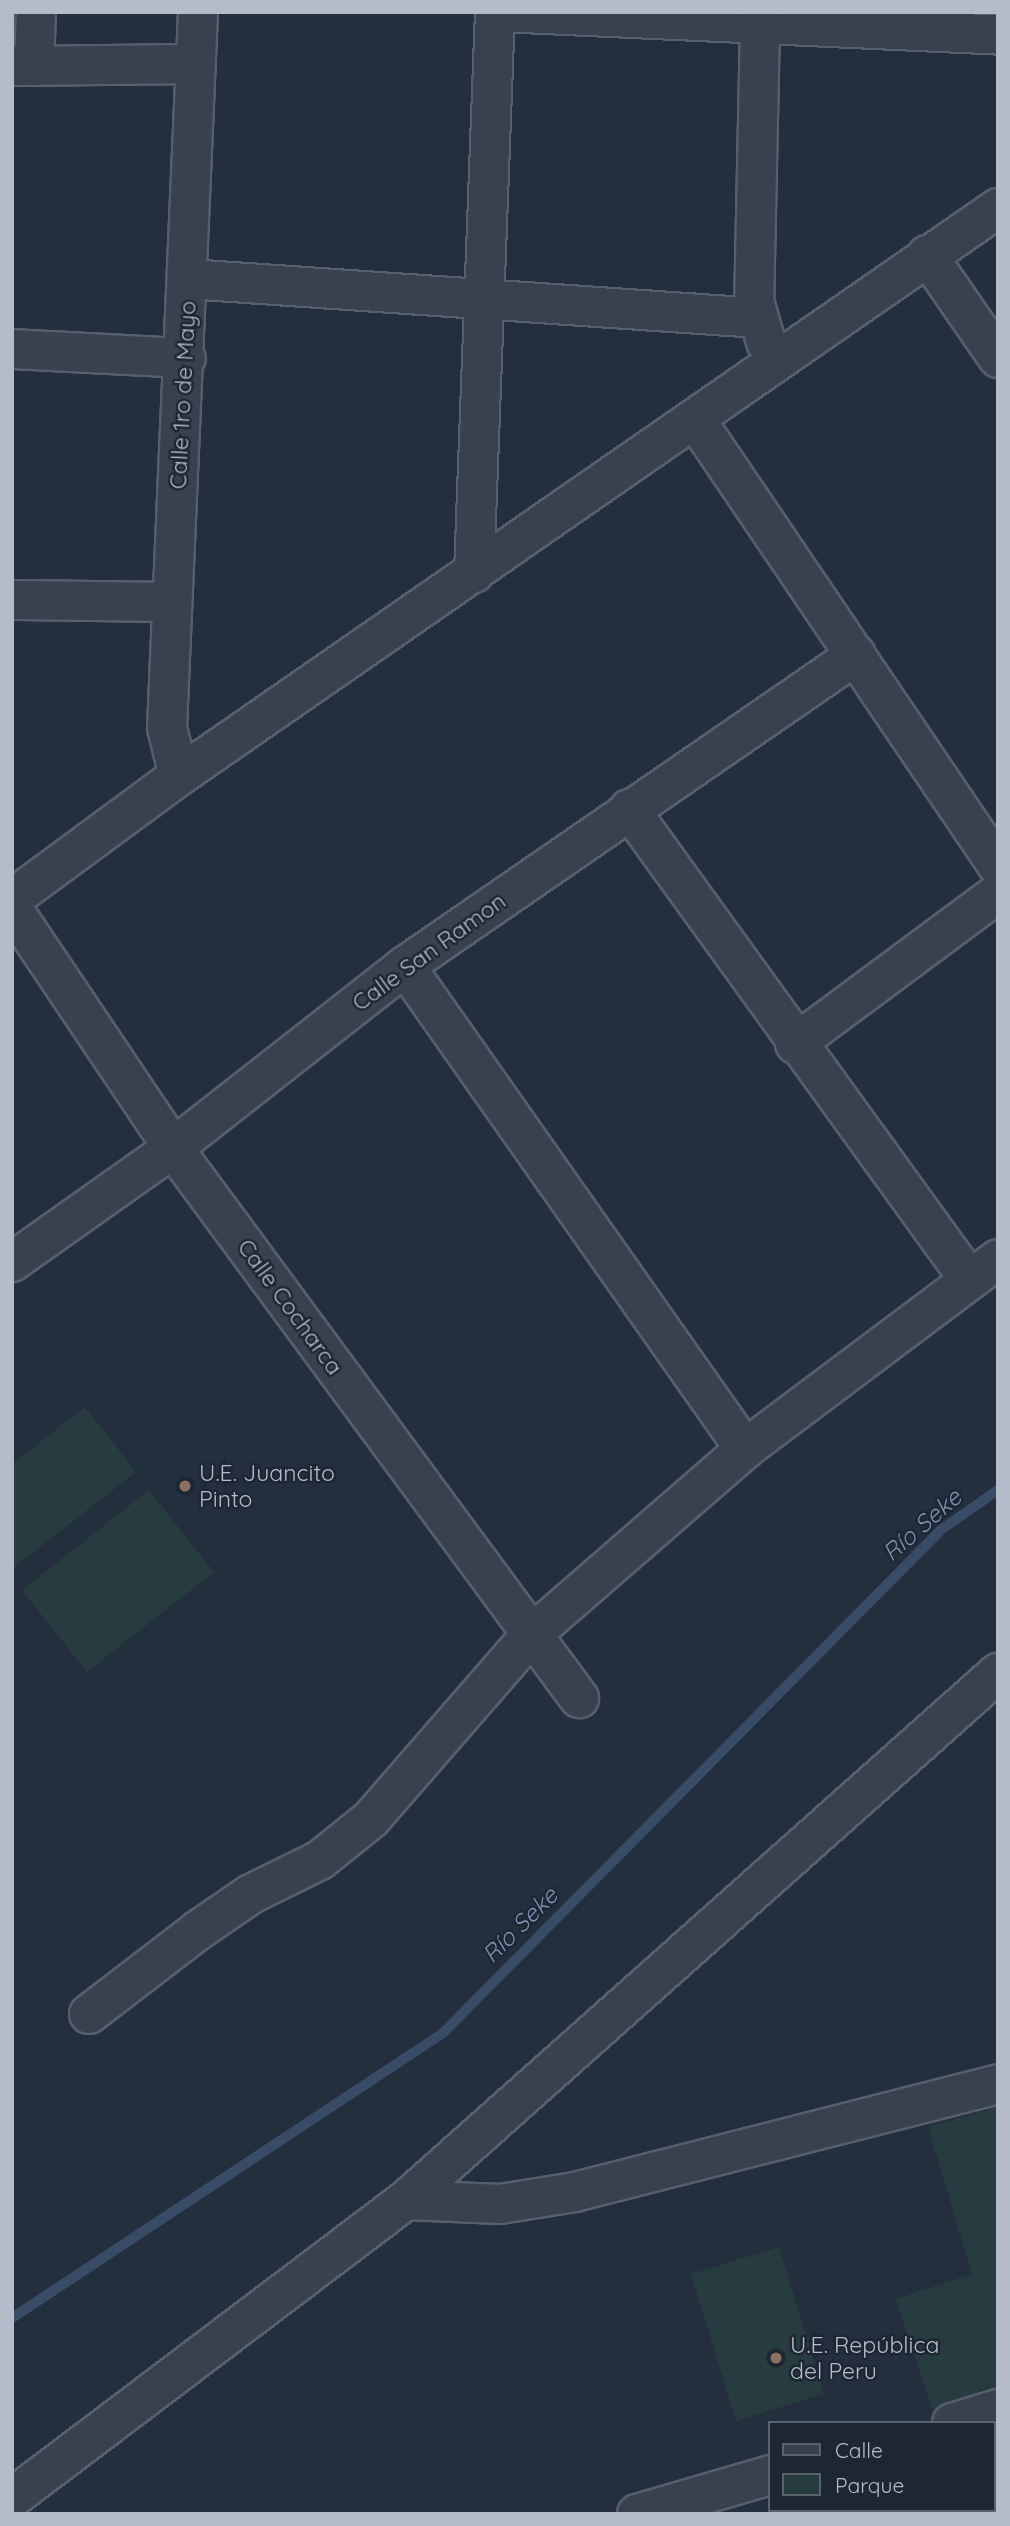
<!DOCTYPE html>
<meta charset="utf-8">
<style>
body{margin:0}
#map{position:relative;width:1010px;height:2526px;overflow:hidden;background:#242f3e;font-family:Quicksand,sans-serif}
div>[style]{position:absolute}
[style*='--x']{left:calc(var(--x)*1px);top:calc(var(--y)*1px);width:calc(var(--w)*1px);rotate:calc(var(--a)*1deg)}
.green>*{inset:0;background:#263c3f}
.stream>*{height:10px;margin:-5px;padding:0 5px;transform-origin:5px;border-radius:5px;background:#394c67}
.roads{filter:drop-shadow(2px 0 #565f6c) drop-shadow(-2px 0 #565f6c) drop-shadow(0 2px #565f6c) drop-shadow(0 -2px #565f6c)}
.minor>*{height:38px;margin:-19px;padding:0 19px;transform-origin:19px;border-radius:19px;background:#38414e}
.dots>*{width:19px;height:19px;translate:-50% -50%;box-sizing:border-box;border:4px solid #1d2633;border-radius:50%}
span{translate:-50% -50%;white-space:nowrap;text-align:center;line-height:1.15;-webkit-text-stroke:5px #1d2633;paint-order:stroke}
.street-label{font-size:23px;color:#b4bcc9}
.poi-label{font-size:23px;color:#b4bcc9}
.left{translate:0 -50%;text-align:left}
.water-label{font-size:24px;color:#7c92b1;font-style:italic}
.frame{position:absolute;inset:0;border:14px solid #b4bcc9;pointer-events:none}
.legend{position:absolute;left:768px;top:2421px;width:228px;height:91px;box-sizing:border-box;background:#1d2633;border:2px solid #59626f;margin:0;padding:9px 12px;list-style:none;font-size:21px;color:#b4bcc9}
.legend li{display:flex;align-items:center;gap:14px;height:35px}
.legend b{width:35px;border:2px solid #59626f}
</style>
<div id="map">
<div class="green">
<i style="clip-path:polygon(85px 1407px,136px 1472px,12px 1569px,12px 1464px)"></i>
<i style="clip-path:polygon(149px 1490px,214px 1572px,87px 1672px,22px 1590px)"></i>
<i style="clip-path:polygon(998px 2107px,998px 2399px,935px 2418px,896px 2299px,972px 2274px,928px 2127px)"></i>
<i style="clip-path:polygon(779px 2247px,824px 2394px,736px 2421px,691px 2274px)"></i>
</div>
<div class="stream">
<i style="--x:12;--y:2318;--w:517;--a:-33.47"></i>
<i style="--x:443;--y:2033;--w:709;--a:-45.29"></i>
<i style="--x:942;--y:1529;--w:68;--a:-34.9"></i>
</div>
<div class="roads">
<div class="minor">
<i style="--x:500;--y:12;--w:499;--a:2.6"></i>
<i style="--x:760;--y:24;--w:277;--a:91.2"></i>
<i style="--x:754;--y:301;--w:43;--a:73.7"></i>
<i style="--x:12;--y:66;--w:184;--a:-0.6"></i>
<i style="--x:34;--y:66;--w:54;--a:-87.9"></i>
<i style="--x:927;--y:255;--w:125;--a:55.4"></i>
<i style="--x:188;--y:279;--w:572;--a:3.91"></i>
<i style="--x:12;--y:349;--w:174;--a:3"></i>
<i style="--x:695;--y:419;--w:540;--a:55.87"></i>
<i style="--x:474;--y:573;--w:561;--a:-87.86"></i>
<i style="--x:12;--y:600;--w:159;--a:0.7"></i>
<i style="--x:179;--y:776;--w:49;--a:-104"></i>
<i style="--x:167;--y:728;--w:717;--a:-87.52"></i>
<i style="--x:629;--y:809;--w:580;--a:54.12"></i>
<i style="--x:12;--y:899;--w:207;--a:-36.4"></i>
<i style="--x:179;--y:776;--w:997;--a:-34.74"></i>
<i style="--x:12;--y:908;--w:289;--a:56.1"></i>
<i style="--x:173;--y:1148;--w:684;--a:53.57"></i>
<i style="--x:405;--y:966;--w:591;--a:54.86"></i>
<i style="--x:795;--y:1044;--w:253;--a:-36.6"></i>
<i style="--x:12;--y:1262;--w:197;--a:-35.3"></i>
<i style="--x:173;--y:1148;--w:295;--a:-38.1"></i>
<i style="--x:405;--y:966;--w:548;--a:-34.59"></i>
<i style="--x:89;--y:2014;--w:136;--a:-37.5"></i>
<i style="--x:197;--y:1931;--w:65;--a:-34.4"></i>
<i style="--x:251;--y:1894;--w:77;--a:-26.2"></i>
<i style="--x:320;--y:1860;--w:65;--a:-38.8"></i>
<i style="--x:371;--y:1819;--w:242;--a:-49"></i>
<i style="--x:530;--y:1636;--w:285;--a:-41"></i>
<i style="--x:745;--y:1449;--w:316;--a:-36.9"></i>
<i style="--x:406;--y:2200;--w:793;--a:-41.68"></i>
<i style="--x:952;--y:2423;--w:48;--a:-16.9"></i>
<i style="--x:12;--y:2498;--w:494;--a:-37.1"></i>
<i style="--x:406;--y:2200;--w:94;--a:2.4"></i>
<i style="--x:500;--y:2204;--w:76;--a:-9.1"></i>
<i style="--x:575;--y:2192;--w:437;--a:-14.3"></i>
<i style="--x:637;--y:2514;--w:139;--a:-16.3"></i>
</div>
</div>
<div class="dots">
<i style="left:185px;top:1486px;background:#8d6e63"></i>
<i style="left:776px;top:2358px;background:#8d6e63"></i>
</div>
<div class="street-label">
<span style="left:183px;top:395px;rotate:-87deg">Calle 1ro de Mayo</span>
<span style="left:429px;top:952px;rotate:-36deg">Calle San Ramon</span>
<span style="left:290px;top:1307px;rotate:54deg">Calle Cocharca</span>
</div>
<div class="poi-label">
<span class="left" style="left:199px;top:1486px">U.E. Juancito<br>Pinto</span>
<span class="left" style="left:790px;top:2358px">U.E. República<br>del Peru</span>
</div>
<div class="water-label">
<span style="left:922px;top:1525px;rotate:-41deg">Río Seke</span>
<span style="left:520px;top:1925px;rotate:-45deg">Río Seke</span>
</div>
<div class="frame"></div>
<ul class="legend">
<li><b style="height:9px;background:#38414e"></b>Calle</li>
<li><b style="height:19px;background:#263c3f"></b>Parque</li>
</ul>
</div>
